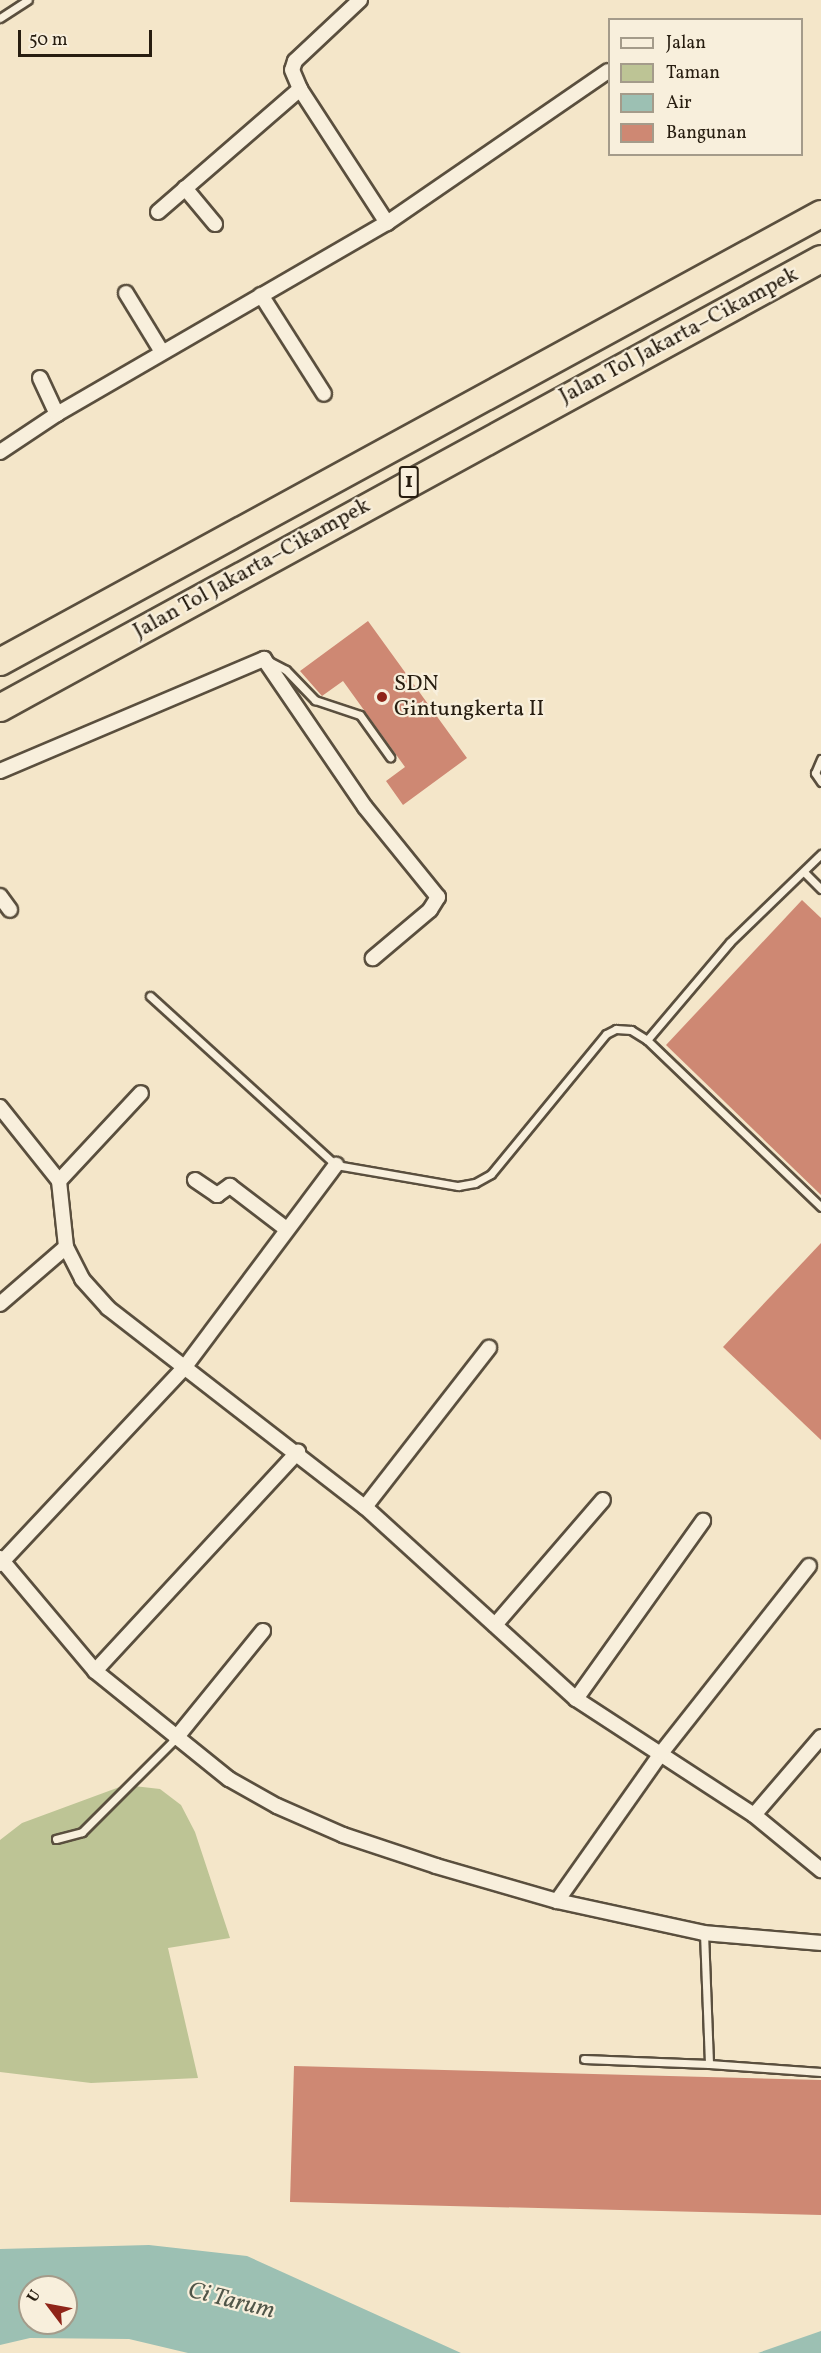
<!DOCTYPE html>
<meta charset="utf-8">
<style>
body{margin:0}
#map{position:relative;width:821px;height:2353px;overflow:hidden;background:#f4e6c9;font-family:Vollkorn,serif}
div>[style]{position:absolute}
[style*='--x']{left:calc(var(--x)*1px);top:calc(var(--y)*1px);width:calc(var(--w)*1px);rotate:calc(var(--a)*1deg)}
.green>*{inset:0;background:#bdc495}
.water>*{inset:0;background:#9cc0b3}
.building>*{inset:0;background:#ce8873}
.roads{filter:drop-shadow(2px 0 #5a4f3e) drop-shadow(-2px 0 #5a4f3e) drop-shadow(0 2px #5a4f3e) drop-shadow(0 -2px #5a4f3e)}
.lane>*{height:7px;margin:-3.5px;padding:0 3.5px;transform-origin:3.5px;border-radius:3.5px;background:#f8efdc}
.street>*{height:14px;margin:-7px;padding:0 7px;transform-origin:7px;border-radius:7px;background:#f8efdc}
.highway>*{height:26px;margin:-13px;padding:0 13px;transform-origin:13px;border-radius:13px;background:#f4e6c9}
.dots>*{width:16px;height:16px;translate:-50% -50%;box-sizing:border-box;border:3px solid #f8efdc;border-radius:50%}
span{translate:-50% -50%;white-space:nowrap;text-align:center;line-height:1.15;-webkit-text-stroke:4.5px #f8efdc;paint-order:stroke}
.shield-label span{padding:2px 4px;background:#f8efdc;border:2px solid;border-radius:4px;-webkit-text-stroke-width:0}
.shield-label{font-size:21px;color:#271d10;font-weight:700}
.street-label{font-size:22px;color:#271d10}
.poi-label{font-size:22px;color:#271d10}
.left{translate:0 -50%;text-align:left}
.water-label{font-size:24px;color:#505649;font-style:italic}
.legend{position:absolute;left:608px;top:18px;width:195px;height:138px;box-sizing:border-box;background:#f8efdc;border:2px solid #a49b8a;margin:0;padding:8px 10px;list-style:none;font-size:18px;color:#271d10}
.legend li{display:flex;align-items:center;gap:12px;height:30px}
.legend b{width:30px;border:2px solid #a49b8a}
.north{position:absolute;left:18px;top:2275px;width:60px;height:60px;box-sizing:border-box;background:#f8efdc;border:2px solid #a49b8a;border-radius:50%;rotate:302deg;font-size:16px;font-weight:700;line-height:24px;text-align:center;color:#271d10}
.north::after{content:'';display:block;margin:auto;width:21px;height:27px;background:#8f2418;clip-path:polygon(50% 0,100% 100%,50% 72%,0 100%)}
.scale{position:absolute;left:18px;top:30px;width:134px;height:27px;box-sizing:border-box;border:3px solid #271d10;border-top:0;padding-left:8px;font-size:18px;line-height:21px;white-space:nowrap;color:#271d10;-webkit-text-stroke:4px #f8efdc;paint-order:stroke}
</style>
<div id="map">
<div class="green">
<i style="clip-path:polygon(125px 1785px,160px 1789px,181px 1805px,195px 1832px,230px 1938px,168px 1948px,198px 2078px,91px 2083px,0 2072px,0 1840px,22px 1823px)"></i>
</div>
<div class="water">
<i style="clip-path:polygon(evenodd,149px 2245px,247px 2256px,461px 2353px,188px 2353px,129px 2339px,30px 2338px,0 2345px,0 2249px,149px 2245px,30px 2287px,66px 2287px,66px 2323px,30px 2323px,30px 2287px)"></i>
<i style="clip-path:polygon(821px 2331px,821px 2353px,758px 2353px)"></i>
</div>
<div class="building">
<i style="clip-path:polygon(368px 621px,467px 758px,403px 805px,386px 781px,405px 767px,343px 681px,322px 696px,300px 671px)"></i>
<i style="clip-path:polygon(802px 900px,821px 918px,821px 1195px,666px 1045px)"></i>
<i style="clip-path:polygon(821px 1243px,821px 1440px,723px 1347px)"></i>
<i style="clip-path:polygon(294px 2066px,821px 2080px,821px 2215px,290px 2202px)"></i>
</div>
<div class="roads">
<div class="lane">
<i style="--x:0;--y:18;--w:33;--a:-33"></i>
<i style="--x:269;--y:661;--w:19;--a:28"></i>
<i style="--x:286;--y:670;--w:42;--a:46"></i>
<i style="--x:315;--y:700;--w:47;--a:18.4"></i>
<i style="--x:360;--y:715;--w:52;--a:54.5"></i>
<i style="--x:821;--y:759;--w:15;--a:113"></i>
<i style="--x:815;--y:773;--w:11;--a:56"></i>
<i style="--x:804;--y:872;--w:24;--a:45"></i>
<i style="--x:150;--y:996;--w:251;--a:42.3"></i>
<i style="--x:336;--y:1165;--w:124;--a:9.8"></i>
<i style="--x:458;--y:1186;--w:17;--a:-10"></i>
<i style="--x:475;--y:1183;--w:18;--a:-29"></i>
<i style="--x:491;--y:1174;--w:181;--a:-50.6"></i>
<i style="--x:606;--y:1034;--w:11;--a:-27"></i>
<i style="--x:616;--y:1029;--w:15;--a:4"></i>
<i style="--x:631;--y:1030;--w:19;--a:32"></i>
<i style="--x:647;--y:1040;--w:128;--a:-49.7"></i>
<i style="--x:730;--y:942;--w:127;--a:-44"></i>
<i style="--x:647;--y:1040;--w:241;--a:43.8"></i>
<i style="--x:56;--y:1839;--w:27;--a:-15"></i>
<i style="--x:82;--y:1832;--w:133;--a:-45"></i>
<i style="--x:704;--y:1933;--w:131;--a:87.8"></i>
<i style="--x:709;--y:2064;--w:112;--a:4.1"></i>
<i style="--x:584;--y:2059;--w:125;--a:2.3"></i>
</div>
<div class="street">
<i style="--x:360;--y:0;--w:89;--a:136.8"></i>
<i style="--x:295;--y:61;--w:9;--a:108"></i>
<i style="--x:292;--y:70;--w:21;--a:67"></i>
<i style="--x:300;--y:89;--w:160;--a:57"></i>
<i style="--x:185;--y:188;--w:47;--a:50.2"></i>
<i style="--x:158;--y:212;--w:188;--a:-40.9"></i>
<i style="--x:126;--y:293;--w:69;--a:58.6"></i>
<i style="--x:261;--y:295;--w:117;--a:57.5"></i>
<i style="--x:40;--y:378;--w:40;--a:65"></i>
<i style="--x:0;--y:452;--w:69;--a:-33.7"></i>
<i style="--x:57;--y:414;--w:381;--a:-30.1"></i>
<i style="--x:387;--y:223;--w:268;--a:-34.5"></i>
<i style="--x:0;--y:771;--w:287;--a:-23"></i>
<i style="--x:264;--y:659;--w:179;--a:55.7"></i>
<i style="--x:365;--y:807;--w:116;--a:51"></i>
<i style="--x:438;--y:897;--w:15;--a:122"></i>
<i style="--x:430;--y:910;--w:75;--a:139.9"></i>
<i style="--x:0;--y:896;--w:17;--a:54"></i>
<i style="--x:0;--y:1107;--w:95;--a:51.4"></i>
<i style="--x:59;--y:1181;--w:66;--a:83.9"></i>
<i style="--x:66;--y:1247;--w:36;--a:63"></i>
<i style="--x:82;--y:1279;--w:39;--a:48"></i>
<i style="--x:108;--y:1308;--w:325;--a:37.8"></i>
<i style="--x:365;--y:1507;--w:285;--a:42.3"></i>
<i style="--x:576;--y:1699;--w:212;--a:33.1"></i>
<i style="--x:754;--y:1815;--w:87;--a:39.4"></i>
<i style="--x:195;--y:1180;--w:27;--a:34"></i>
<i style="--x:217;--y:1195;--w:16;--a:-35"></i>
<i style="--x:230;--y:1186;--w:69;--a:37.4"></i>
<i style="--x:59;--y:1181;--w:120;--a:-47"></i>
<i style="--x:0;--y:1304;--w:87;--a:-40.8"></i>
<i style="--x:365;--y:1507;--w:202;--a:-52.1"></i>
<i style="--x:0;--y:1558;--w:148;--a:49.9"></i>
<i style="--x:95;--y:1671;--w:172;--a:38.9"></i>
<i style="--x:229;--y:1779;--w:55;--a:29.4"></i>
<i style="--x:277;--y:1806;--w:72;--a:23.7"></i>
<i style="--x:343;--y:1835;--w:98;--a:18.4"></i>
<i style="--x:436;--y:1866;--w:126;--a:16.1"></i>
<i style="--x:557;--y:1901;--w:150;--a:12.3"></i>
<i style="--x:704;--y:1933;--w:117;--a:4.9"></i>
<i style="--x:0;--y:1564;--w:269;--a:-46.8"></i>
<i style="--x:184;--y:1368;--w:254;--a:-53.2"></i>
<i style="--x:495;--y:1625;--w:165;--a:-49.2"></i>
<i style="--x:95;--y:1671;--w:299;--a:-47.2"></i>
<i style="--x:576;--y:1699;--w:219;--a:-54.5"></i>
<i style="--x:176;--y:1738;--w:138;--a:-50.9"></i>
<i style="--x:754;--y:1815;--w:103;--a:-49.3"></i>
<i style="--x:557;--y:1901;--w:182;--a:-54.8"></i>
<i style="--x:662;--y:1752;--w:237;--a:-51.7"></i>
</div>
<div class="highway">
<i style="--x:0;--y:662;--w:935;--a:-28.62"></i>
<i style="--x:0;--y:708;--w:936;--a:-28.67"></i>
</div>
</div>
<div class="dots">
<i style="left:382px;top:697px;background:#8f2418"></i>
</div>
<div class="shield-label">
<span style="left:409px;top:482px">1</span>
</div>
<div class="street-label">
<span style="left:679px;top:336px;rotate:-28deg">Jalan Tol Jakarta–Cikampek</span>
<span style="left:252px;top:569px;rotate:-29deg">Jalan Tol Jakarta–Cikampek</span>
</div>
<div class="poi-label">
<span class="left" style="left:394px;top:697px">SDN<br>Gintungkerta II</span>
</div>
<div class="water-label">
<span style="left:231px;top:2302px;rotate:14deg">Ci Tarum</span>
</div>
<ul class="legend">
<li><b style="height:8px;background:#f8efdc"></b>Jalan</li>
<li><b style="height:16px;background:#bdc495"></b>Taman</li>
<li><b style="height:16px;background:#9cc0b3"></b>Air</li>
<li><b style="height:16px;background:#ce8873"></b>Bangunan</li>
</ul>
<div class="north">U</div>
<div class="scale">50 m</div>
</div>
